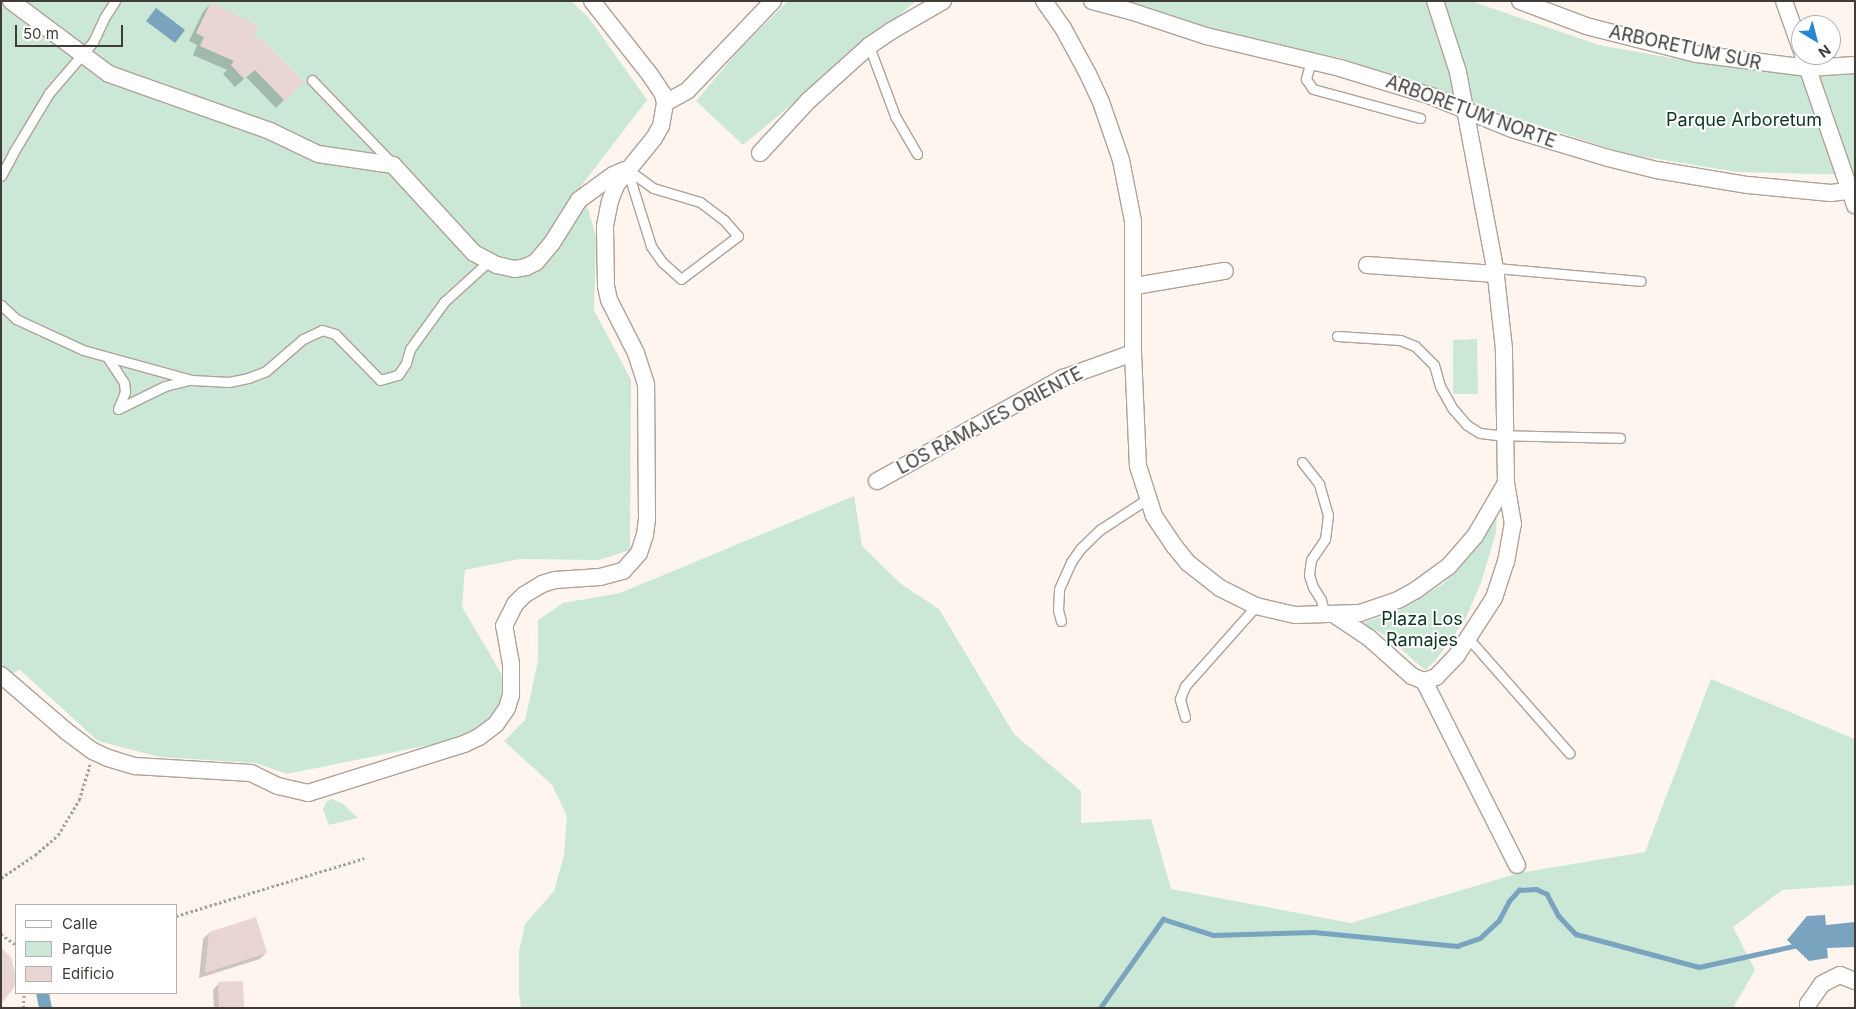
<!DOCTYPE html>
<style>
body{margin:0}
#map{position:relative;width:1856px;height:1009px;overflow:hidden;background:#fef5ef;font-family:Inter,sans-serif}
div>[style]{position:absolute}
[style*='--x']{left:calc(var(--x)*1px);top:calc(var(--y)*1px);width:calc(var(--w)*1px);rotate:calc(var(--a)*1deg)}
.green>*{inset:0;background:#cae8d5}
.water>*{inset:0;background:#79a3bf}
.shadow>*{inset:0;background:#0003}
.stream>*{height:4.5px;margin:-2.25px;padding:0 2.25px;transform-origin:2.25px;border-radius:2.25px;background:#79a3bf}
.building>*{inset:0;background:#e9d6d2}
.path>*{height:2.5px;margin-top:-1.25px;transform-origin:0;background:repeating-linear-gradient(90deg,#a8a09b 0 2.5px,transparent 0 5px)}
.roads{filter:drop-shadow(1px 0 #afa298) drop-shadow(-1px 0 #afa298) drop-shadow(0 1px #afa298) drop-shadow(0 -1px #afa298)}
.service>*{height:9px;margin:-4.5px;padding:0 4.5px;transform-origin:4.5px;border-radius:4.5px;background:#fff}
.minor>*{height:16px;margin:-8px;padding:0 8px;transform-origin:8px;border-radius:8px;background:#fff}
span{translate:-50% -50%;white-space:nowrap;text-align:center;line-height:1.15;-webkit-text-stroke:4px #fff;paint-order:stroke}
.street-label{font-size:18px;color:#413c38}
.park-label{font-size:18px;color:#0e3421}
.frame{position:absolute;inset:0;border:2px solid #413c38;pointer-events:none}
.legend{position:absolute;left:15px;top:904px;width:162px;height:90px;box-sizing:border-box;background:#fff;border:1px solid #b3b1af;margin:0;padding:6px 9px;list-style:none;font-size:15px;color:#413c38}
.legend li{display:flex;align-items:center;gap:10px;height:25px}
.legend b{width:25px;border:1px solid #b3b1af}
.north{position:absolute;left:1791px;top:15px;width:50px;height:50px;box-sizing:border-box;background:#fff;border:1px solid #b3b1af;border-radius:50%;rotate:143deg;font-size:14px;font-weight:700;line-height:20px;text-align:center;color:#413c38}
.north::after{content:'';display:block;margin:auto;width:18px;height:22px;background:#2984d1;clip-path:polygon(50% 0,100% 100%,50% 72%,0 100%)}
.scale{position:absolute;left:15px;top:25px;width:108px;height:22px;box-sizing:border-box;border:2px solid #413c38;border-top:0;padding-left:6px;font-size:15px;line-height:18px;white-space:nowrap;color:#413c38;-webkit-text-stroke:4px #fff;paint-order:stroke}
</style>
<div id="map">
<div class="green">
<i style="clip-path:polygon(1px 1px,571px 1px,589px 18px,647px 100px,581px 186px,596px 236px,594px 310px,631px 380px,630px 550px,599px 560px,520px 559px,465px 570px,462px 607px,505px 680px,499px 711px,464px 738px,287px 774px,256px 763px,160px 757px,98px 741px,20px 670px,1px 678px)"></i>
<i style="clip-path:polygon(788px 1px,916px 1px,743px 145px,696px 101px,739px 50px)"></i>
<i style="clip-path:polygon(1124px 1px,1471px 1px,1599px 45px,1699px 63px,1800px 75px,1855px 70px,1855px 175px,1737px 172px,1627px 154px,1487px 109px,1341px 58px,1230px 36px)"></i>
<i style="clip-path:polygon(1477px 339px,1478px 394px,1453px 394px,1453px 340px)"></i>
<i style="clip-path:polygon(854px 496px,862px 546px,901px 584px,939px 609px,1014px 734px,1081px 791px,1081px 823px,1151px 819px,1171px 889px,1351px 923px,1519px 873px,1645px 852px,1711px 679px,1855px 739px,1855px 885px,1782px 890px,1733px 927px,1755px 970px,1734px 1006px,1737px 1008px,521px 1008px,519px 993px,519px 952px,525px 924px,554px 891px,564px 855px,567px 816px,552px 785px,504px 741px,525px 720px,538px 661px,538px 620px,563px 603px,620px 593px)"></i>
<i style="clip-path:polygon(1497px 509px,1496px 532px,1481px 583px,1465px 620px,1434px 662px,1425px 670px,1386px 636px,1362px 623px,1396px 612px,1443px 584px,1469px 557px,1480px 542px)"></i>
<i style="clip-path:polygon(332px 799px,343px 804px,358px 818px,329px 825px,323px 809px,326px 802px)"></i>
</div>
<div class="water">
<i style="clip-path:polygon(156px 8px,185px 30px,175px 43px,146px 21px)"></i>
<i style="clip-path:polygon(1825px 915px,1826px 925px,1855px 922px,1855px 947px,1827px 948px,1828px 958px,1809px 961px,1787px 940px,1807px 916px)"></i>
<i style="clip-path:polygon(36px 993px,49px 993px,52px 1008px,39px 1008px)"></i>
</div>
<div class="shadow">
<i style="clip-path:polygon(211px 3px,253px 35px,302px 82px,276px 108px,246px 77px,235px 87px,223px 74px,227px 70px,193px 55px,197px 45px,189px 41px,203px 12px)"></i>
<i style="clip-path:polygon(209px 933px,266px 953px,260px 959px,199px 978px,203px 939px)"></i>
<i style="clip-path:polygon(219px 983px,243px 1008px,214px 1008px,213px 990px)"></i>
</div>
<div class="stream">
<i style="--x:1100;--y:1008;--w:109;--a:-54.7"></i>
<i style="--x:1163;--y:919;--w:52;--a:17.7"></i>
<i style="--x:1213;--y:935;--w:101;--a:-1.7"></i>
<i style="--x:1314;--y:932;--w:144;--a:5.6"></i>
<i style="--x:1457;--y:946;--w:24;--a:-19"></i>
<i style="--x:1480;--y:938;--w:26;--a:-43"></i>
<i style="--x:1499;--y:920;--w:21;--a:-62"></i>
<i style="--x:1509;--y:901;--w:15;--a:-48"></i>
<i style="--x:1519;--y:890;--w:17;--a:-3"></i>
<i style="--x:1536;--y:889;--w:12;--a:24"></i>
<i style="--x:1547;--y:894;--w:24;--a:62"></i>
<i style="--x:1558;--y:915;--w:26;--a:47"></i>
<i style="--x:1576;--y:934;--w:127;--a:15"></i>
<i style="--x:1699;--y:967;--w:101;--a:-12.5"></i>
</div>
<div class="building">
<i style="clip-path:polygon(211px 2px,259px 26px,254px 35px,259px 40px,261px 38px,304px 82px,285px 101px,255px 70px,244px 79px,231px 65px,234px 61px,200px 46px,204px 37px,196px 33px)"></i>
<i style="clip-path:polygon(256px 917px,267px 953px,205px 973px,209px 932px)"></i>
<i style="clip-path:polygon(1px 948px,11px 957px,16px 977px,14px 988px,1px 1004px)"></i>
<i style="clip-path:polygon(243px 981px,244px 1008px,219px 1008px,218px 982px)"></i>
</div>
<div class="path">
<i style="--x:1;--y:878;--w:41;--a:-34.1"></i>
<i style="--x:35;--y:855;--w:30;--a:-41"></i>
<i style="--x:58;--y:835;--w:41;--a:-59"></i>
<i style="--x:79;--y:800;--w:37;--a:-73"></i>
<i style="--x:176;--y:916;--w:197;--a:-17.1"></i>
<i style="--x:1;--y:934;--w:19;--a:36"></i>
<i style="--x:23;--y:1008;--w:15;--a:-86"></i>
</div>
<div class="roads">
<div class="service">
<i style="--x:869;--y:46;--w:75;--a:69.6"></i>
<i style="--x:895;--y:116;--w:44;--a:59.9"></i>
<i style="--x:1311;--y:61;--w:19;--a:106"></i>
<i style="--x:1306;--y:79;--w:12;--a:55"></i>
<i style="--x:1313;--y:89;--w:111;--a:15.2"></i>
<i style="--x:312;--y:80;--w:115;--a:46.1"></i>
<i style="--x:627;--y:169;--w:32;--a:36"></i>
<i style="--x:653;--y:188;--w:49;--a:16.6"></i>
<i style="--x:700;--y:202;--w:30;--a:37"></i>
<i style="--x:724;--y:220;--w:21;--a:49"></i>
<i style="--x:738;--y:236;--w:71;--a:143"></i>
<i style="--x:681;--y:279;--w:25;--a:-138"></i>
<i style="--x:662;--y:262;--w:19;--a:-125"></i>
<i style="--x:651;--y:246;--w:81;--a:-107.3"></i>
<i style="--x:1;--y:176;--w:26;--a:-62"></i>
<i style="--x:13;--y:153;--w:70;--a:-59"></i>
<i style="--x:49;--y:93;--w:67;--a:-49.2"></i>
<i style="--x:93;--y:42;--w:26;--a:-65"></i>
<i style="--x:104;--y:18;--w:20;--a:-57"></i>
<i style="--x:1495;--y:268;--w:146;--a:5.1"></i>
<i style="--x:1;--y:305;--w:21;--a:43"></i>
<i style="--x:16;--y:319;--w:74;--a:24.8"></i>
<i style="--x:83;--y:350;--w:113;--a:15.4"></i>
<i style="--x:192;--y:380;--w:37;--a:3"></i>
<i style="--x:229;--y:382;--w:19;--a:-12"></i>
<i style="--x:248;--y:378;--w:19;--a:-21"></i>
<i style="--x:266;--y:371;--w:49;--a:-40.9"></i>
<i style="--x:303;--y:339;--w:21;--a:-25"></i>
<i style="--x:322;--y:330;--w:14;--a:17"></i>
<i style="--x:335;--y:334;--w:64;--a:45.6"></i>
<i style="--x:380;--y:380;--w:19;--a:-16"></i>
<i style="--x:398;--y:375;--w:14;--a:-56"></i>
<i style="--x:406;--y:363;--w:15;--a:-74"></i>
<i style="--x:410;--y:349;--w:58;--a:-54.1"></i>
<i style="--x:444;--y:302;--w:59;--a:-42.3"></i>
<i style="--x:1337;--y:336;--w:63;--a:3.6"></i>
<i style="--x:1400;--y:340;--w:16;--a:22"></i>
<i style="--x:1415;--y:346;--w:27;--a:45"></i>
<i style="--x:1434;--y:365;--w:22;--a:74"></i>
<i style="--x:1440;--y:386;--w:26;--a:61"></i>
<i style="--x:1453;--y:409;--w:21;--a:49"></i>
<i style="--x:1467;--y:425;--w:15;--a:32"></i>
<i style="--x:1480;--y:433;--w:17;--a:7"></i>
<i style="--x:1497;--y:435;--w:123;--a:1.4"></i>
<i style="--x:108;--y:358;--w:30;--a:57"></i>
<i style="--x:124;--y:383;--w:9;--a:84"></i>
<i style="--x:125;--y:392;--w:18;--a:112"></i>
<i style="--x:118;--y:409;--w:52;--a:-26.1"></i>
<i style="--x:165;--y:386;--w:25;--a:-14"></i>
<i style="--x:1302;--y:462;--w:28;--a:52"></i>
<i style="--x:1319;--y:484;--w:32;--a:74"></i>
<i style="--x:1328;--y:515;--w:24;--a:97"></i>
<i style="--x:1325;--y:539;--w:25;--a:124"></i>
<i style="--x:1311;--y:560;--w:15;--a:98"></i>
<i style="--x:1309;--y:575;--w:13;--a:72"></i>
<i style="--x:1313;--y:587;--w:15;--a:58"></i>
<i style="--x:1321;--y:600;--w:16;--a:75"></i>
<i style="--x:1061;--y:621;--w:11;--a:-105"></i>
<i style="--x:1058;--y:610;--w:21;--a:-87"></i>
<i style="--x:1059;--y:589;--w:30;--a:-66"></i>
<i style="--x:1071;--y:562;--w:16;--a:-55"></i>
<i style="--x:1080;--y:549;--w:29;--a:-44"></i>
<i style="--x:1101;--y:529;--w:55;--a:-33.1"></i>
<i style="--x:1469;--y:639;--w:152;--a:48.7"></i>
<i style="--x:1185;--y:717;--w:19;--a:-106"></i>
<i style="--x:1180;--y:699;--w:14;--a:-69"></i>
<i style="--x:1185;--y:686;--w:107;--a:-48.4"></i>
</div>
<div class="minor">
<i style="--x:11;--y:1;--w:122;--a:36.7"></i>
<i style="--x:109;--y:74;--w:171;--a:19.5"></i>
<i style="--x:270;--y:131;--w:53;--a:25.6"></i>
<i style="--x:318;--y:154;--w:76;--a:8.3"></i>
<i style="--x:393;--y:165;--w:120;--a:47.4"></i>
<i style="--x:474;--y:253;--w:26;--a:28"></i>
<i style="--x:497;--y:265;--w:18;--a:13"></i>
<i style="--x:515;--y:269;--w:11;--a:-10"></i>
<i style="--x:526;--y:267;--w:11;--a:-27"></i>
<i style="--x:536;--y:262;--w:25;--a:-50"></i>
<i style="--x:552;--y:243;--w:51;--a:-57.9"></i>
<i style="--x:579;--y:200;--w:42;--a:-36.3"></i>
<i style="--x:613;--y:175;--w:13;--a:-23"></i>
<i style="--x:1044;--y:1;--w:33;--a:55"></i>
<i style="--x:1063;--y:28;--w:52;--a:61.5"></i>
<i style="--x:1088;--y:74;--w:31;--a:65"></i>
<i style="--x:1101;--y:102;--w:61;--a:71"></i>
<i style="--x:1121;--y:160;--w:62;--a:78.9"></i>
<i style="--x:1133;--y:221;--w:132;--a:90"></i>
<i style="--x:1133;--y:353;--w:113;--a:87.5"></i>
<i style="--x:1138;--y:466;--w:52;--a:72.3"></i>
<i style="--x:1154;--y:516;--w:37;--a:56"></i>
<i style="--x:1175;--y:547;--w:21;--a:51"></i>
<i style="--x:1188;--y:563;--w:41;--a:38"></i>
<i style="--x:1220;--y:588;--w:40;--a:26.6"></i>
<i style="--x:1256;--y:606;--w:40;--a:13"></i>
<i style="--x:1295;--y:615;--w:65;--a:-1.8"></i>
<i style="--x:1360;--y:613;--w:40;--a:-18.9"></i>
<i style="--x:1398;--y:600;--w:21;--a:-29"></i>
<i style="--x:1416;--y:590;--w:39;--a:-36"></i>
<i style="--x:1448;--y:567;--w:41;--a:-48.9"></i>
<i style="--x:1475;--y:536;--w:61;--a:-59.7"></i>
<i style="--x:1092;--y:1;--w:39;--a:15"></i>
<i style="--x:1130;--y:11;--w:80;--a:18.2"></i>
<i style="--x:1206;--y:36;--w:138;--a:13.4"></i>
<i style="--x:1340;--y:68;--w:95;--a:17.1"></i>
<i style="--x:1431;--y:96;--w:87;--a:22.2"></i>
<i style="--x:1512;--y:129;--w:100;--a:16.8"></i>
<i style="--x:1608;--y:158;--w:50;--a:13.8"></i>
<i style="--x:1657;--y:170;--w:92;--a:9.4"></i>
<i style="--x:1748;--y:185;--w:83;--a:5.5"></i>
<i style="--x:1831;--y:193;--w:24;--a:-7"></i>
<i style="--x:1520;--y:1;--w:71;--a:20.7"></i>
<i style="--x:1586;--y:26;--w:114;--a:14.2"></i>
<i style="--x:1697;--y:54;--w:112;--a:7.2"></i>
<i style="--x:1808;--y:68;--w:47;--a:-3.7"></i>
<i style="--x:1784;--y:1;--w:51;--a:70.5"></i>
<i style="--x:1803;--y:55;--w:159;--a:70.9"></i>
<i style="--x:665;--y:103;--w:26;--a:-29"></i>
<i style="--x:688;--y:90;--w:123;--a:-46.3"></i>
<i style="--x:760;--y:153;--w:71;--a:-47.3"></i>
<i style="--x:808;--y:101;--w:82;--a:-42"></i>
<i style="--x:869;--y:46;--w:27;--a:-34"></i>
<i style="--x:891;--y:31;--w:60;--a:-30"></i>
<i style="--x:1367;--y:265;--w:129;--a:4"></i>
<i style="--x:1135;--y:286;--w:91;--a:-9.5"></i>
<i style="--x:877;--y:481;--w:213;--a:-29"></i>
<i style="--x:1063;--y:378;--w:74;--a:-19.7"></i>
<i style="--x:1335;--y:615;--w:40;--a:34"></i>
<i style="--x:1368;--y:637;--w:59;--a:41.6"></i>
<i style="--x:1412;--y:676;--w:13;--a:23"></i>
<i style="--x:1424;--y:681;--w:13;--a:-18"></i>
<i style="--x:1436;--y:677;--w:30;--a:-46"></i>
<i style="--x:1457;--y:655;--w:68;--a:-57"></i>
<i style="--x:1494;--y:598;--w:38;--a:-72"></i>
<i style="--x:1506;--y:562;--w:39;--a:-80"></i>
<i style="--x:1513;--y:524;--w:42;--a:-99.7"></i>
<i style="--x:1506;--y:483;--w:134;--a:-90.9"></i>
<i style="--x:1504;--y:349;--w:81;--a:-96.3"></i>
<i style="--x:1495;--y:268;--w:199;--a:-100.7"></i>
<i style="--x:1458;--y:72;--w:75;--a:-107.9"></i>
<i style="--x:1;--y:675;--w:86;--a:40.7"></i>
<i style="--x:66;--y:731;--w:34;--a:37"></i>
<i style="--x:93;--y:751;--w:17;--a:25"></i>
<i style="--x:108;--y:758;--w:28;--a:17"></i>
<i style="--x:135;--y:766;--w:116;--a:3.5"></i>
<i style="--x:251;--y:773;--w:30;--a:26"></i>
<i style="--x:278;--y:786;--w:31;--a:13"></i>
<i style="--x:308;--y:793;--w:164;--a:-17.4"></i>
<i style="--x:464;--y:744;--w:17;--a:-25"></i>
<i style="--x:479;--y:737;--w:21;--a:-37"></i>
<i style="--x:496;--y:724;--w:19;--a:-55"></i>
<i style="--x:507;--y:708;--w:14;--a:-73"></i>
<i style="--x:511;--y:695;--w:31;--a:-90"></i>
<i style="--x:511;--y:664;--w:39;--a:-100"></i>
<i style="--x:504;--y:626;--w:25;--a:-63"></i>
<i style="--x:515;--y:604;--w:13;--a:-45"></i>
<i style="--x:524;--y:595;--w:21;--a:-31"></i>
<i style="--x:542;--y:584;--w:14;--a:-17"></i>
<i style="--x:555;--y:580;--w:45;--a:-3.8"></i>
<i style="--x:600;--y:577;--w:24;--a:-15"></i>
<i style="--x:623;--y:571;--w:24;--a:-48"></i>
<i style="--x:639;--y:553;--w:19;--a:-72"></i>
<i style="--x:645;--y:535;--w:17;--a:-83"></i>
<i style="--x:647;--y:518;--w:134;--a:-90.4"></i>
<i style="--x:646;--y:384;--w:33;--a:-108"></i>
<i style="--x:636;--y:353;--w:59;--a:-117"></i>
<i style="--x:609;--y:300;--w:14;--a:-102"></i>
<i style="--x:606;--y:286;--w:60;--a:-91"></i>
<i style="--x:605;--y:226;--w:25;--a:-79"></i>
<i style="--x:610;--y:201;--w:17;--a:-69"></i>
<i style="--x:616;--y:185;--w:60;--a:-51"></i>
<i style="--x:654;--y:138;--w:14;--a:-60"></i>
<i style="--x:661;--y:126;--w:23;--a:-80"></i>
<i style="--x:665;--y:103;--w:9;--a:-103"></i>
<i style="--x:663;--y:94;--w:22;--a:-124"></i>
<i style="--x:651;--y:76;--w:95;--a:-128.2"></i>
<i style="--x:1424;--y:681;--w:206;--a:63.2"></i>
<i style="--x:1808;--y:1008;--w:4;--a:-90"></i>
<i style="--x:1808;--y:1004;--w:24;--a:-55"></i>
<i style="--x:1822;--y:984;--w:20;--a:-27"></i>
<i style="--x:1840;--y:975;--w:16;--a:22"></i>
</div>
</div>
<div class="street-label">
<span style="left:1685px;top:48px;rotate:12deg">ARBORETUM SUR</span>
<span style="left:1471px;top:112px;rotate:20deg">ARBORETUM NORTE</span>
<span style="left:990px;top:421px;rotate:-28deg">LOS RAMAJES ORIENTE</span>
</div>
<div class="park-label">
<span style="left:1744px;top:120px">Parque Arboretum</span>
<span style="left:1422px;top:630px">Plaza Los<br>Ramajes</span>
</div>
<div class="frame"></div>
<ul class="legend">
<li><b style="height:6px;background:#fff"></b>Calle</li>
<li><b style="height:14px;background:#cae8d5"></b>Parque</li>
<li><b style="height:14px;background:#e9d6d2"></b>Edificio</li>
</ul>
<div class="north">N</div>
<div class="scale">50 m</div>
</div>
